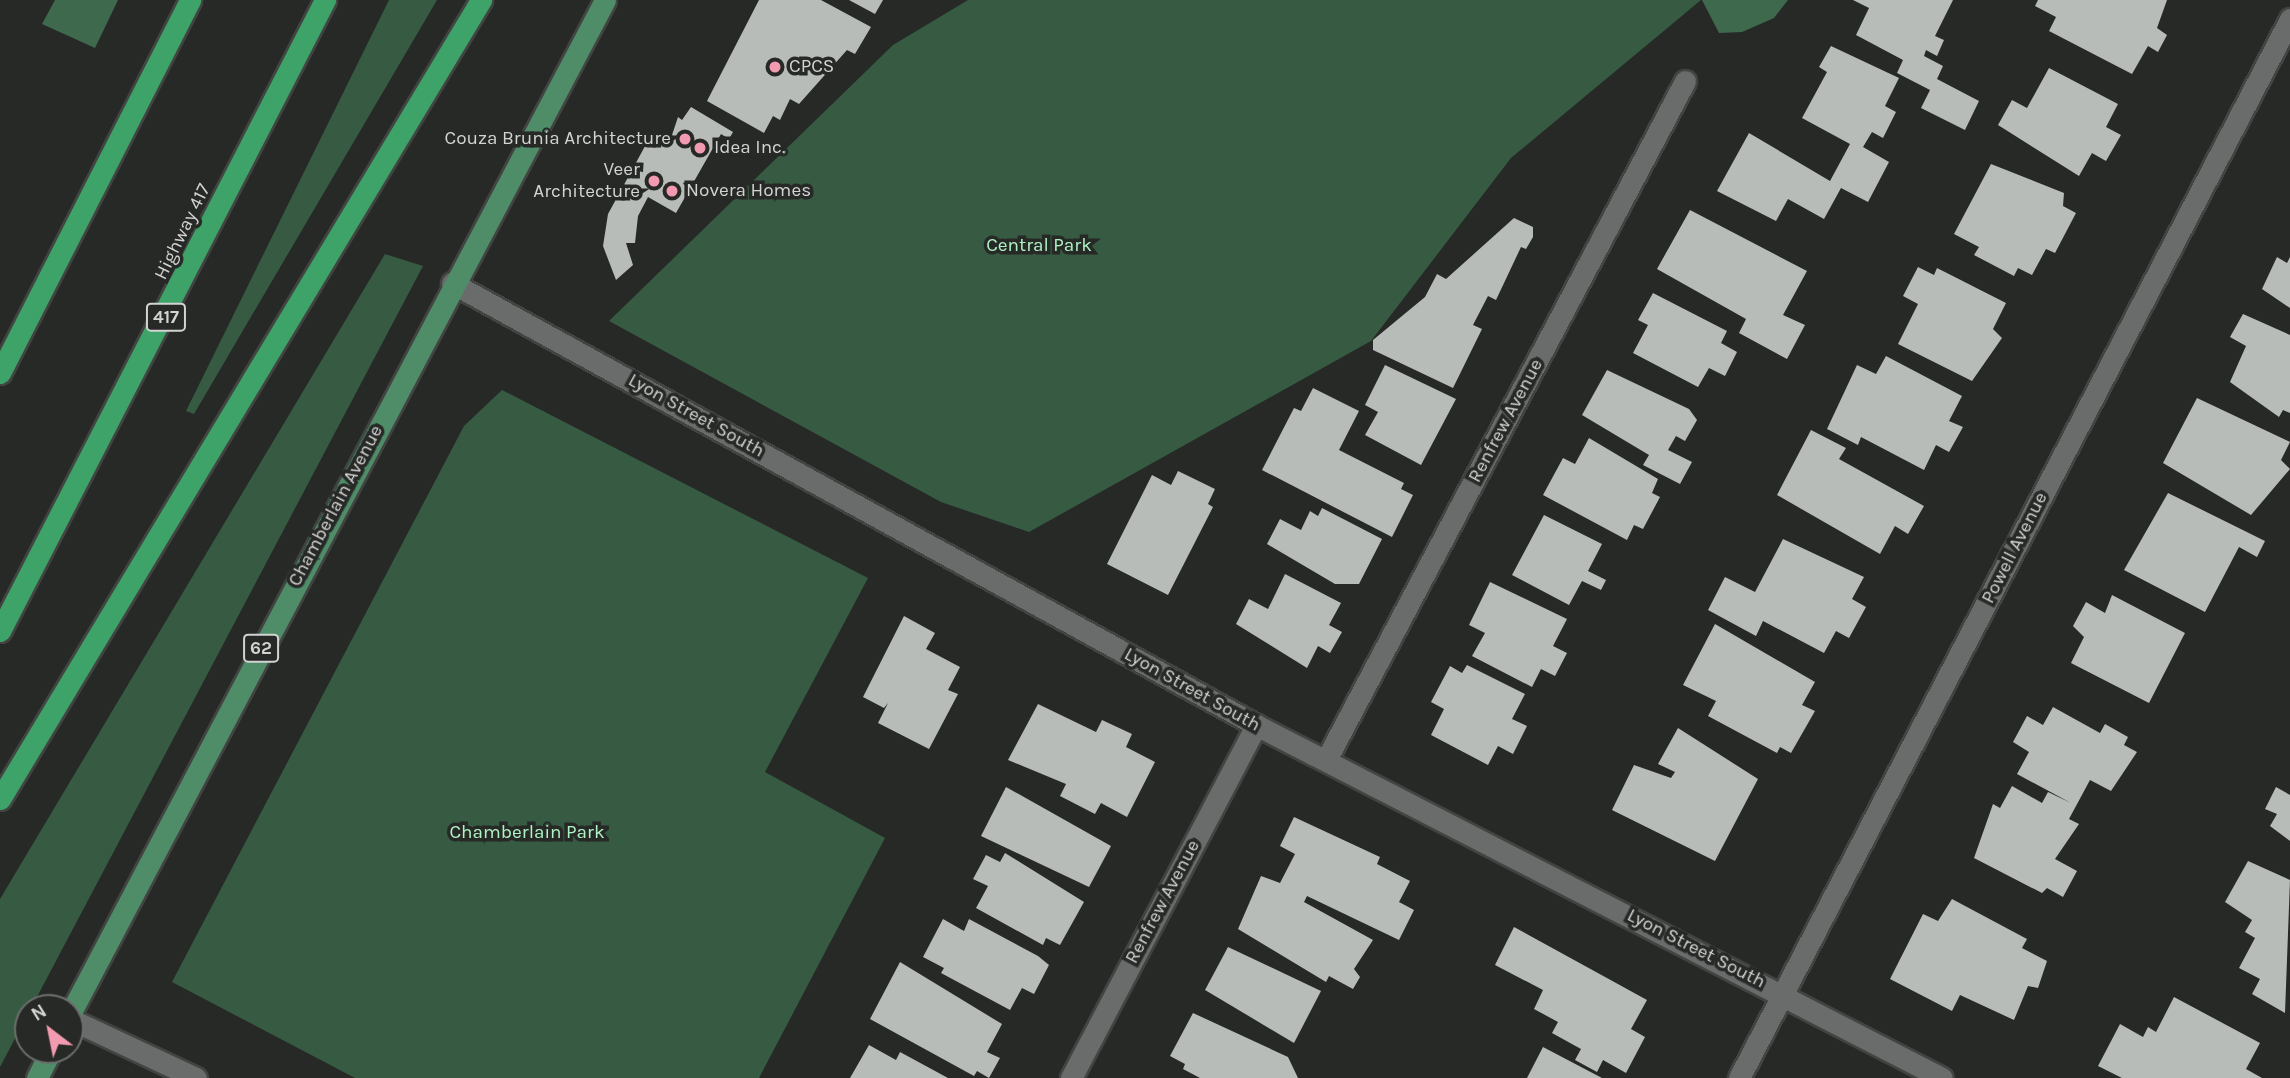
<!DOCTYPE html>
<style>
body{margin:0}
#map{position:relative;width:2290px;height:1078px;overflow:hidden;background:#272927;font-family:Karla,sans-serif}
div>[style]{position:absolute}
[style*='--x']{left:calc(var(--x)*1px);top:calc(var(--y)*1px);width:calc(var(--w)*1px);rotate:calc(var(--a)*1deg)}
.green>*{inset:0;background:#365a42}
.forest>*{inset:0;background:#3f694d}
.building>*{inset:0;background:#b8bcb9}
.roads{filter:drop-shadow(2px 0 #424442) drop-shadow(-2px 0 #424442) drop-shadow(0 2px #424442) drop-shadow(0 -2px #424442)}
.minor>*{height:21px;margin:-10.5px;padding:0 10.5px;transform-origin:10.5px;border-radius:10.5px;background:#696c6a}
.major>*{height:21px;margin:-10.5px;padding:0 10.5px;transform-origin:10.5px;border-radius:10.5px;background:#4f8d69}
.highway>*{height:21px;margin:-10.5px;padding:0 10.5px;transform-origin:10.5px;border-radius:10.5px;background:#3da368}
.dots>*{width:19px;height:19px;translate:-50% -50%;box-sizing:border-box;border:4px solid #272927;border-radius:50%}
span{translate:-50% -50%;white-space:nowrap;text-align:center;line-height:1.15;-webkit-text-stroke:7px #272927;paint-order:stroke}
.shield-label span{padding:2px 5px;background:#272927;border:2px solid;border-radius:5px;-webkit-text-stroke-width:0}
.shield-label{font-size:18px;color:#d2d3d2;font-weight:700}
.poi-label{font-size:19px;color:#d2d3d2}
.left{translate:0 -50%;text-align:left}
.right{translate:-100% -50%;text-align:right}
.street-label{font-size:19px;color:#d2d3d2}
.park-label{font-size:19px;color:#aef3c4}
.north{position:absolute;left:14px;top:994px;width:70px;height:70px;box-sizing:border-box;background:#272927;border:2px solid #6b6d6b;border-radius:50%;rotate:328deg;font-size:19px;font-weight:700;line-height:28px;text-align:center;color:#d2d3d2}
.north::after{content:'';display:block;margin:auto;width:24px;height:32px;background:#f29aaf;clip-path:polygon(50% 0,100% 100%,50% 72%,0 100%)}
</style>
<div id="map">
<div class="green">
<i style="clip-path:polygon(389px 0,437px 0,194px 414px,186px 411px)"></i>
<i style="clip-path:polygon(968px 0,1701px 0,1511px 158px,1371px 341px,1029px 532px,941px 502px,609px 321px,893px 45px)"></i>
<i style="clip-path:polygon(385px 254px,423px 266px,0 1067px,0 899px)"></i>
<i style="clip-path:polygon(502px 390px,868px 578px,765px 772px,885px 838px,759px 1078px,355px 1078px,172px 982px,464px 426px)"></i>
</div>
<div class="forest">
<i style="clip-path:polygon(55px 0,118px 0,95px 48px,42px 24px)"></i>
<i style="clip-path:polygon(1702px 0,1788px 0,1774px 18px,1742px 32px,1719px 33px)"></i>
</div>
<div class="building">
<i style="clip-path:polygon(759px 0,821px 0,871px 27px,855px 54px,847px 50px,799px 104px,790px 99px,780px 120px,773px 116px,764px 133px,707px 101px)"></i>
<i style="clip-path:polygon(849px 0,883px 0,875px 14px)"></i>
<i style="clip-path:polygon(1853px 0,1953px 0,1935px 36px,1944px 40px,1937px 56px,1926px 50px,1924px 56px,1943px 66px,1937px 79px,1979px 101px,1965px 130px,1921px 108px,1930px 90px,1897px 73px,1903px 60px,1856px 35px,1869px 8px)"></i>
<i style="clip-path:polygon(2038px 0,2167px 0,2157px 28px,2167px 35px,2158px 52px,2148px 46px,2132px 74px,2049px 31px,2056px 17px,2035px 6px)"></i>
<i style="clip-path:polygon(1831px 46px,1899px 78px,1885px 106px,1896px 112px,1883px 138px,1872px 132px,1863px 147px,1889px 162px,1868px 202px,1841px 188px,1824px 219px,1788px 199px,1776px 221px,1717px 191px,1749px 133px,1830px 181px,1850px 144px,1802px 118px,1827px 72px,1819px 67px)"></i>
<i style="clip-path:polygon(2049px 68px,2118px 104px,2106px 127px,2121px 135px,2106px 161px,2092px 153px,2079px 176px,1998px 125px,2012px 100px,2027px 108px)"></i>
<i style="clip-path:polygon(691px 107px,733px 132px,729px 139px,721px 134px,676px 213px,648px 197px,638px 216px,635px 243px,626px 243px,633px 265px,616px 280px,603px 246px,608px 214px,650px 137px,668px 147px,678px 117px,682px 120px)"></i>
<i style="clip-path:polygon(1991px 164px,2064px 193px,2063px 206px,2076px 213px,2055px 253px,2046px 249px,2032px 275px,2018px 268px,2014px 276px,1974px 255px,1979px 247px,1954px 234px)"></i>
<i style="clip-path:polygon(1690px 210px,1807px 271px,1783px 315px,1805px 325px,1787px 359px,1739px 333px,1746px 319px,1657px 269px)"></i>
<i style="clip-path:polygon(1514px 218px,1533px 227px,1533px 237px,1526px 249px,1521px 247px,1496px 300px,1488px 296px,1473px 325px,1482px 329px,1453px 388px,1373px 350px,1373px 340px,1425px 297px,1437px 274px,1446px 279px)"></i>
<i style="clip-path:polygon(2277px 257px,2287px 263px,2290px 257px,2290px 308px,2262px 289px)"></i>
<i style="clip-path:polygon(1918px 267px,1934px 275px,1937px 268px,2006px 303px,1993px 329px,2002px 338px,1972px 381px,1898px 344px,1918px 304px,1903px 296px)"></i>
<i style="clip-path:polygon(1653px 293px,1727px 331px,1721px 343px,1737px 352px,1725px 376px,1709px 368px,1698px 387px,1633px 353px,1648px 325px,1638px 320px)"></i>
<i style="clip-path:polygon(2243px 314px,2290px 335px,2290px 413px,2283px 410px,2279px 417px,2230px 382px,2246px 346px,2230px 337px)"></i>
<i style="clip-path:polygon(1886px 356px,1962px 396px,1949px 421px,1963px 427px,1949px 452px,1936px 445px,1924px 470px,1861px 437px,1858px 445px,1827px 429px,1857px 365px,1876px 374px)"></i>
<i style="clip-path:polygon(1385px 365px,1456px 399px,1421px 465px,1365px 435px,1378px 412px,1365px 405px)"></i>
<i style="clip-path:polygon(1607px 370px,1689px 409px,1697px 420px,1685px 441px,1676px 436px,1668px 450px,1692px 462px,1680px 484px,1643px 465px,1649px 455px,1582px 415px)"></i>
<i style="clip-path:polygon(1313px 388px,1359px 411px,1339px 450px,1404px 483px,1401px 489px,1413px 495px,1392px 537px,1262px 470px,1294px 408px,1301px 411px)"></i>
<i style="clip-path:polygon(2197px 398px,2290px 442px,2281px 460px,2290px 469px,2251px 515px,2163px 463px)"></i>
<i style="clip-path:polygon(1811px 430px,1846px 448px,1839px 459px,1924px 506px,1908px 534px,1895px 526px,1880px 554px,1777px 495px)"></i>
<i style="clip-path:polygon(1589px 438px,1658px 479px,1652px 493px,1660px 497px,1643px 529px,1634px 525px,1627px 540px,1543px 495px,1563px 458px,1575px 464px)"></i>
<i style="clip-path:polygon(1178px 471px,1215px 489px,1208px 504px,1213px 507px,1168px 595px,1107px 564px,1152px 475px,1171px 485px)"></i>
<i style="clip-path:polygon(2168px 493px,2265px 541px,2257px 557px,2239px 547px,2205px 612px,2124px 570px)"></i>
<i style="clip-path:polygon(1322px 508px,1382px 539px,1359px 584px,1335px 584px,1267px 544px,1280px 519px,1301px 530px,1310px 511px,1318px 516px)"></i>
<i style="clip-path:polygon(1544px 515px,1602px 544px,1588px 571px,1606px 580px,1601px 590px,1582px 581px,1569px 605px,1512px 575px)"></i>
<i style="clip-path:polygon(1783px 539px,1864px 577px,1852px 599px,1866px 607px,1849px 638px,1836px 631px,1824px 653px,1763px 621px,1756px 636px,1708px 610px,1725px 577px,1755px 592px)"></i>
<i style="clip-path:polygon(1285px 574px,1341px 603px,1329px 625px,1342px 632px,1330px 653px,1318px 646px,1307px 668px,1236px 624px,1249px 599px,1268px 609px)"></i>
<i style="clip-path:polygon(1490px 582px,1567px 619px,1553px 646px,1567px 653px,1555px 676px,1541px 669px,1532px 687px,1472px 656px,1485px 633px,1469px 625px)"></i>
<i style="clip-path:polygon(2112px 595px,2185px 633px,2149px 703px,2071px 663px,2084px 637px,2073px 626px,2086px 602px,2105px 613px)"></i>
<i style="clip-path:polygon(904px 616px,935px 633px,926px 649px,960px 667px,948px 690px,958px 694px,929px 749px,878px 723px,888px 703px,884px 708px,863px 697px)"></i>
<i style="clip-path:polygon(1715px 624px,1815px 682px,1802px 705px,1815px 711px,1791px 753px,1780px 747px,1777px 753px,1708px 716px,1716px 701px,1683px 685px)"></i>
<i style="clip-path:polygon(1467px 665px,1525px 694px,1512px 719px,1527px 726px,1513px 754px,1498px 746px,1488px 765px,1431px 735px,1444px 709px,1431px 702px,1450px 666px,1462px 673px)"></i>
<i style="clip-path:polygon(1038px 704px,1096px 732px,1102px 720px,1132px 734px,1126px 747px,1155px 762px,1127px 817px,1101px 803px,1095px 814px,1060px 796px,1066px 784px,1008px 760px)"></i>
<i style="clip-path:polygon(2053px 707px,2100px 733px,2105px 724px,2128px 737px,2124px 745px,2137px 752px,2111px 791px,2090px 780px,2069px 819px,2079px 824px,2055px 859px,2077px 871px,2063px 897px,2047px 888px,2042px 893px,1974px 858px,1993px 804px,2000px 808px,2012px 786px,2042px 803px,2048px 792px,2071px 803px,2017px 774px,2029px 752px,2013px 742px,2027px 716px,2043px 725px)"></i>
<i style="clip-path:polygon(1678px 728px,1758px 779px,1715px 861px,1612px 810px,1634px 765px,1671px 778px,1675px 772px,1658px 764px)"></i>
<i style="clip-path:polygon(1006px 787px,1111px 846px,1089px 887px,981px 836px)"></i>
<i style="clip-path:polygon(2276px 787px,2290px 795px,2290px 841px,2270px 826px,2277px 814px,2265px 809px)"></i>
<i style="clip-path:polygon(1294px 817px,1380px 857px,1377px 864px,1410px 881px,1399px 902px,1414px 910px,1399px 940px,1307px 896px,1304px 902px,1373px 940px,1354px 969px,1360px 977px,1353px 989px,1329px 976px,1326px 982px,1238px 929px,1261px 876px,1280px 883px,1295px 854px,1280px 846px)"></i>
<i style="clip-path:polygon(1005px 853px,1084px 902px,1060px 945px,1046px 938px,1043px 945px,976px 908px,988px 886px,973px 879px,986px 855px,1000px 862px)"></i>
<i style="clip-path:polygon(2248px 861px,2290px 880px,2285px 1013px,2252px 994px,2260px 979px,2239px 968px,2255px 938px,2245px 932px,2252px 920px,2225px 902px)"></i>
<i style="clip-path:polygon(1952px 899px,2027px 939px,2022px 948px,2047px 961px,2038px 988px,2028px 986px,2014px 1020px,1960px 995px,1952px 1011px,1890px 979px,1923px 914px,1938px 921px)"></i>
<i style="clip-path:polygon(943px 919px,964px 931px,969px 919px,1038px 956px,1049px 965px,1034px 994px,1022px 988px,1010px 1010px,941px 973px,944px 968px,923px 957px)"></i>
<i style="clip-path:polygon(1514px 927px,1647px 1000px,1631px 1029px,1645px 1037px,1626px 1073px,1603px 1060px,1597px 1072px,1575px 1060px,1581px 1049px,1552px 1033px,1558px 1022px,1534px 1009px,1543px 990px,1495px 965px)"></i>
<i style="clip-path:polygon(1228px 947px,1321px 991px,1294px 1043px,1205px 990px)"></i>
<i style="clip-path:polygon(900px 962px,1002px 1024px,987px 1052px,1000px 1058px,989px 1078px,977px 1071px,974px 1076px,870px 1019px)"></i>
<i style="clip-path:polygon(2174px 997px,2260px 1043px,2246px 1069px,2262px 1078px,2122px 1078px,2098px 1066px,2120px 1024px,2143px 1037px,2148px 1027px,2156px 1032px)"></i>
<i style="clip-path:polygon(1193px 1013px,1288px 1057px,1298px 1078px,1200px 1078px,1183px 1069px,1185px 1064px,1170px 1056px)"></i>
<i style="clip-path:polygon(869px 1045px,896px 1060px,900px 1052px,948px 1078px,850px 1078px)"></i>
<i style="clip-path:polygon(1543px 1047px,1602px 1078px,1527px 1078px)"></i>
</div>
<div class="roads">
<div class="minor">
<i style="--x:452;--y:283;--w:917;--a:28.8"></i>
<i style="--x:1256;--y:725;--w:771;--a:27.23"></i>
<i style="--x:1326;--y:760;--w:768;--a:-62.13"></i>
<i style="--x:70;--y:1019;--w:139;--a:25.1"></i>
<i style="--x:1071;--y:1078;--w:399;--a:-62.3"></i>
<i style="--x:1739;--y:1078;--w:1194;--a:-62.51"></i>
</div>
<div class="major">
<i style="--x:70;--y:1014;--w:1146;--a:-62.18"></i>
<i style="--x:37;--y:1078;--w:31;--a:-63"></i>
</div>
<div class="highway">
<i style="--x:0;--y:373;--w:419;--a:-63"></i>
<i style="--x:0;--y:631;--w:710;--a:-62.75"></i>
<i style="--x:0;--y:799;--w:933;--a:-58.95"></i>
</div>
</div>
<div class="dots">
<i style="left:775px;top:67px;background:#f29aaf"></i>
<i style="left:685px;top:139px;background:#f29aaf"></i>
<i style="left:700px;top:148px;background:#f29aaf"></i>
<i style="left:654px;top:181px;background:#f29aaf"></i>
<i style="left:672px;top:191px;background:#f29aaf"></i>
</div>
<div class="shield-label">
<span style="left:166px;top:317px">417</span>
<span style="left:261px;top:648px">62</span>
</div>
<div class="poi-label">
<span class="left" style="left:789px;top:67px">CPCS</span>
<span class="right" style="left:671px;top:139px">Couza Brunia Architecture</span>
<span class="left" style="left:714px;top:148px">Idea Inc.</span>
<span class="right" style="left:640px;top:181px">Veer<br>Architecture</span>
<span class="left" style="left:686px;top:191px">Novera Homes</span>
</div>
<div class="street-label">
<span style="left:183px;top:232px;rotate:-64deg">Highway 417</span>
<span style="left:696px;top:416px;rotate:29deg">Lyon Street South</span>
<span style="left:1506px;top:421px;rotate:-62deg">Renfrew Avenue</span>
<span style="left:336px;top:506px;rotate:-62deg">Chamberlain Avenue</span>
<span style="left:2015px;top:548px;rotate:-63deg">Powell Avenue</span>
<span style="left:1192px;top:690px;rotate:29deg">Lyon Street South</span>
<span style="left:1163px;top:902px;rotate:-62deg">Renfrew Avenue</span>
<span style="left:1696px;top:949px;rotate:27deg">Lyon Street South</span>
</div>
<div class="park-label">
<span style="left:1039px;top:246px">Central Park</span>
<span style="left:527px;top:833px">Chamberlain Park</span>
</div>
<div class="north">N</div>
</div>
